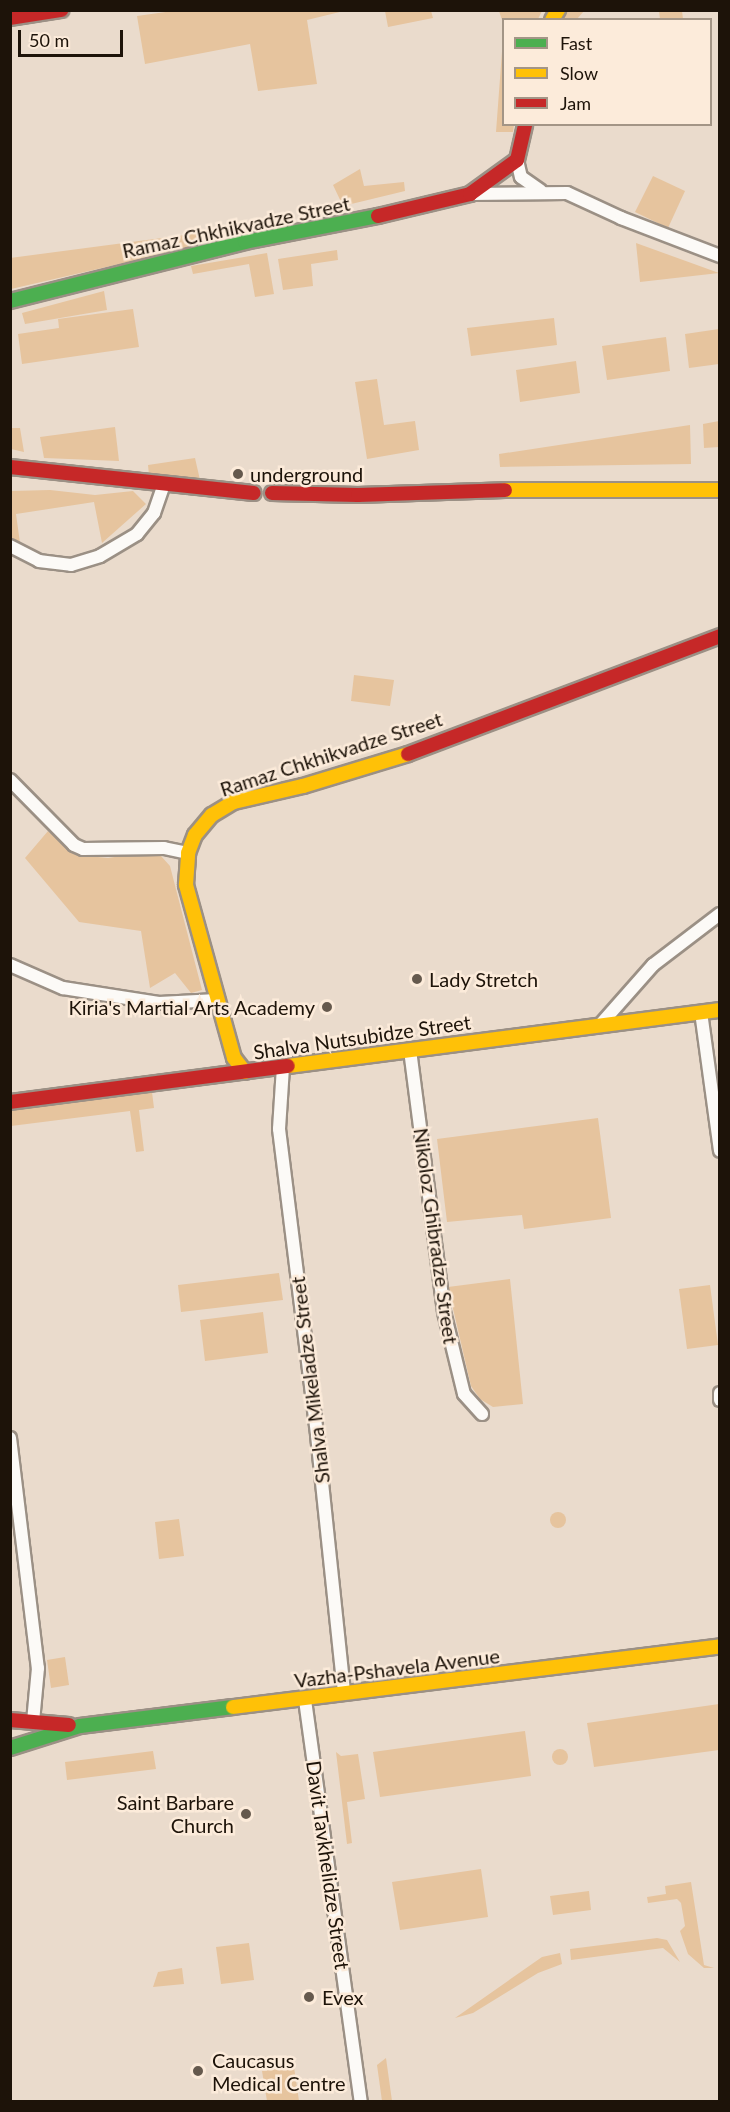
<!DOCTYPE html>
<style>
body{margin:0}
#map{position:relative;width:730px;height:2112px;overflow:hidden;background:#eadbcc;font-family:Lato,sans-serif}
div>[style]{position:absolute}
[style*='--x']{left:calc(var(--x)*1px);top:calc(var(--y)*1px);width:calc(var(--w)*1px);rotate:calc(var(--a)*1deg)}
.green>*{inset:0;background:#e6c49e}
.round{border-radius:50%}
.roads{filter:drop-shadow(2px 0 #9b9085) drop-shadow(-2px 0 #9b9085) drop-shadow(0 2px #9b9085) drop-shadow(0 -2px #9b9085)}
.street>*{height:12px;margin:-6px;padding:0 6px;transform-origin:6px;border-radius:6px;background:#fcfaf7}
.fast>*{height:14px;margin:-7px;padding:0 7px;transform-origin:7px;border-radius:7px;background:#4caf50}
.slow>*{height:14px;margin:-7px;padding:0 7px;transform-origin:7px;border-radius:7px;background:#ffc107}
.jam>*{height:14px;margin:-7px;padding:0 7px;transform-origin:7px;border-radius:7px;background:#c62828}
.dots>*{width:16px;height:16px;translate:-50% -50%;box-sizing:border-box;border:3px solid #fcebda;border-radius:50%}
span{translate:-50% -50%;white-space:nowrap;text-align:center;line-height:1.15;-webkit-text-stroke:5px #fcebda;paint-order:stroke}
.street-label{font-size:20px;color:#1d1309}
.poi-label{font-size:20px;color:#1d1309}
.left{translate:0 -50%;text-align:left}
.right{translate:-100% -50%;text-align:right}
.frame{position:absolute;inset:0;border:12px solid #1d1309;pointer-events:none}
.legend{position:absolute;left:502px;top:18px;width:210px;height:108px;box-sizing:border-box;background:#fcebda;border:2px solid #a39586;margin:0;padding:8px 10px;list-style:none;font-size:18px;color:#1d1309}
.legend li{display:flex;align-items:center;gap:12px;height:30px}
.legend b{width:30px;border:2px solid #a39586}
.scale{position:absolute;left:18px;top:30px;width:105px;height:27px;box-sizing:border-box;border:3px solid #1d1309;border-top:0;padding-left:8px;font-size:18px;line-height:21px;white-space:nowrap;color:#1d1309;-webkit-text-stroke:4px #fcebda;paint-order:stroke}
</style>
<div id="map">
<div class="green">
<i style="clip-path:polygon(180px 10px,344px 10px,344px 11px,307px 20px,317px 84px,258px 91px,250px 44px,145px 64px,137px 16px)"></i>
<i style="clip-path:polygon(385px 11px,431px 11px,433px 18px,388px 27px)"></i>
<i style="clip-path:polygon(499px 11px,499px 10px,542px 11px,538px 19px,504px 20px,503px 23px)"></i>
<i style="clip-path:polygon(567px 11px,584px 11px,577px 19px,561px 20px)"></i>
<i style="clip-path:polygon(659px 11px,682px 11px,683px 19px,660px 19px)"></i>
<i style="clip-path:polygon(503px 38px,504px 124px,514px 125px,513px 132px,496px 132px)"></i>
<i style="clip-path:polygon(360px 169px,364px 186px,404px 182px,405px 191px,343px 206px,333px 185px)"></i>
<i style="clip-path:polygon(653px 176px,685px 191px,668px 228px,635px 212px)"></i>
<i style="clip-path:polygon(215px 231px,219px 241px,11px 289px,10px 258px)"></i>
<i style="clip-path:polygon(636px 243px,719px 273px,640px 282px)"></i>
<i style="clip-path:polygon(337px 250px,338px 260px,311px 264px,313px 286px,283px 290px,278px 259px)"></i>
<i style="clip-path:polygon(267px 253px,274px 294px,255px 297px,249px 264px,193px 274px,191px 266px)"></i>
<i style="clip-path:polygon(104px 291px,107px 310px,25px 324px,22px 313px)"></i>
<i style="clip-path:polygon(133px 309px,139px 347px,22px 364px,18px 334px,59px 328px,58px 319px)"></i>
<i style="clip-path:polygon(554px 318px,557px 345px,471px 356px,467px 328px)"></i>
<i style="clip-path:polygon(719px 329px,719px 364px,689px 368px,685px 334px)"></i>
<i style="clip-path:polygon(666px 337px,670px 371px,607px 380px,602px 346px)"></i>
<i style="clip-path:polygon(576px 361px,580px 393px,520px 402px,516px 370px)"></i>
<i style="clip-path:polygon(377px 379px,384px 425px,415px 421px,419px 450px,367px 459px,355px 382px)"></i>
<i style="clip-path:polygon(719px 421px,719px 447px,704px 448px,703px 424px)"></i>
<i style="clip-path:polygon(690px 425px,691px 464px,500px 467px,499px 454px)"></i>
<i style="clip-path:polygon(115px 427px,119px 461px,44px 458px,40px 437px)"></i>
<i style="clip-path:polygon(12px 428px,20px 428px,24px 452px,11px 449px)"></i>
<i style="clip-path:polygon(195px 458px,200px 480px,149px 475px,148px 465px)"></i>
<i style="clip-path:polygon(50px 490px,95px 495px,133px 491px,146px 504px,102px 543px,94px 502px,16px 514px,20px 543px,11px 538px,11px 491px)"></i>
<i style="clip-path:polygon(354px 675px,394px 680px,390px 706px,351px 701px)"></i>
<i style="clip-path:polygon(48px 831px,77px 855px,108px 858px,148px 852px,161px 856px,170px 866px,202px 990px,191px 993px,175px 973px,150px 988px,141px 931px,79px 922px,25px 858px)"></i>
<i style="clip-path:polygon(152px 1092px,154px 1108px,139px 1110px,144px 1151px,136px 1152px,130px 1111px,11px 1126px,10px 1108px)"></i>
<i style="clip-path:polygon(598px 1118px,611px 1218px,524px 1229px,522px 1215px,447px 1222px,437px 1139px)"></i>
<i style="clip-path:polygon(279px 1273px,283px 1300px,181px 1312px,178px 1285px)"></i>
<i style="clip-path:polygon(510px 1279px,523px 1404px,493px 1407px,480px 1399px,471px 1386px,448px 1287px)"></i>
<i style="clip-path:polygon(710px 1285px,718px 1345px,687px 1349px,679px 1289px)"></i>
<i style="clip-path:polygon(263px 1312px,268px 1353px,205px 1361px,200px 1320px)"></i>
<i class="round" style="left:550px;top:1512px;width:16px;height:16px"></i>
<i style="clip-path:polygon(179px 1519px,184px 1556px,159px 1559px,155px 1522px)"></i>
<i style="clip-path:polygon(65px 1657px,69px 1685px,51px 1688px,47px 1660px)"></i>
<i style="clip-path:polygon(719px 1704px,719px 1750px,594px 1767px,587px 1723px)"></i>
<i style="clip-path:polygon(525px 1731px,531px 1776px,380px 1797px,373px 1752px)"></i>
<i class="round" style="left:552px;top:1749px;width:16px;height:16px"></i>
<i style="clip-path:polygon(153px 1751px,156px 1769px,67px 1780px,65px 1762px)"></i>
<i style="clip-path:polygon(336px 1752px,341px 1756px,358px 1754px,365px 1799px,347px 1802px,352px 1843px,347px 1844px)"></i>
<i style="clip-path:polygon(481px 1869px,488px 1917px,400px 1930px,392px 1882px)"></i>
<i style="clip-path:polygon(691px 1882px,704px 1965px,714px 1968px,704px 1968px,688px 1954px,680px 1931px,685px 1926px,681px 1903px,677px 1899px,648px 1903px,647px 1897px,666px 1894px,665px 1886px)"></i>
<i style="clip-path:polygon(589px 1891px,591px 1910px,553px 1915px,550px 1896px)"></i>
<i style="clip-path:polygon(657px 1938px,667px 1940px,680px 1962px,663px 1948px,571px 1960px,570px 1949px)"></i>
<i style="clip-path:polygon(249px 1943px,254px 1980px,221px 1984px,216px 1947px)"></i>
<i style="clip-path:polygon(560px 1953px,562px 1964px,538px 1973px,473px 2013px,455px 2018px,542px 1957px)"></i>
<i style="clip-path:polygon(182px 1968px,184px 1984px,153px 1987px,158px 1972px)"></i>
<i style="clip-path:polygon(386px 2058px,392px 2101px,382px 2101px,377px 2065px)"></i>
<i style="clip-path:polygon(294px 2067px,299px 2101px,267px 2101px,262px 2071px)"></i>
</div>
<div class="roads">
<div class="street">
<i style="--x:517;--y:160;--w:17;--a:77"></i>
<i style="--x:521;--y:177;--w:24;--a:35"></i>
<i style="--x:470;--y:194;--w:97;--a:-0.6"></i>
<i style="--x:567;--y:193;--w:60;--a:24.8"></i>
<i style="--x:621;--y:218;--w:106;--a:21"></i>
<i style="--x:10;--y:546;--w:33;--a:27"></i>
<i style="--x:39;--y:561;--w:32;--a:7"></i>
<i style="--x:71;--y:565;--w:30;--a:-17"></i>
<i style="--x:100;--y:556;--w:43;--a:-30.7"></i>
<i style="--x:137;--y:534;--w:27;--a:-51"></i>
<i style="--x:154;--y:513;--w:31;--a:-71"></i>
<i style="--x:10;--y:780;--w:91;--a:45.4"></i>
<i style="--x:74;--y:845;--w:10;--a:24"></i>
<i style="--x:83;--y:849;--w:81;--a:-0.7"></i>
<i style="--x:164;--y:848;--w:25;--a:12"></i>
<i style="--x:10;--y:965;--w:58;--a:23.5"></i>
<i style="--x:63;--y:988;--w:97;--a:8.9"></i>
<i style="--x:159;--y:1003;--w:58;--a:-3"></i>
<i style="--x:701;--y:1012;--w:140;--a:82.2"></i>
<i style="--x:600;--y:1025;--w:80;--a:-48.5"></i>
<i style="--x:653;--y:965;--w:84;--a:-37.3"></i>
<i style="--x:410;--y:1050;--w:264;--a:82.6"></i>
<i style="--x:444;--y:1312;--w:84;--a:76.3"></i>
<i style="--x:464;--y:1394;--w:27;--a:48"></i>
<i style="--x:283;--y:1067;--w:62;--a:93.7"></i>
<i style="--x:279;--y:1129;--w:308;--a:82.9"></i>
<i style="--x:317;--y:1435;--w:260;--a:84"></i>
<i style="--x:720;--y:1393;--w:7;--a:90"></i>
<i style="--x:10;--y:1438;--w:232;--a:83.1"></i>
<i style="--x:38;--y:1668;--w:54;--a:95.3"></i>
<i style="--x:305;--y:1700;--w:406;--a:82.1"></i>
</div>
<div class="fast">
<i style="--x:10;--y:301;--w:242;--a:-14.1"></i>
<i style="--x:245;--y:242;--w:136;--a:-11.1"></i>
<i style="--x:10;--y:1748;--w:73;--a:-17.4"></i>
<i style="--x:80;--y:1726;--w:154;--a:-7.1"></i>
</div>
<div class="slow">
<i style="--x:552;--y:20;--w:12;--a:-59"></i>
<i style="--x:505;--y:490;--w:215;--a:0"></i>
<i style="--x:288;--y:1066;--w:436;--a:-7.4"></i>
<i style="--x:245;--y:1072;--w:18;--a:-128"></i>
<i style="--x:234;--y:1058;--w:180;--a:-105.5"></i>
<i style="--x:186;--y:885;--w:32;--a:-86"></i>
<i style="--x:188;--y:853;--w:19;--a:-69"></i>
<i style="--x:195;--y:835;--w:26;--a:-50"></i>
<i style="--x:212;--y:815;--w:26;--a:-31"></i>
<i style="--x:234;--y:802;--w:71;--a:-13.1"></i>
<i style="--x:303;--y:786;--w:110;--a:-16.9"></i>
<i style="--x:233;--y:1707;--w:491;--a:-7.1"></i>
</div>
<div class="jam">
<i style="--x:10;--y:18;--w:52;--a:-8.9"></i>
<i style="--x:378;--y:216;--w:95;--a:-13.4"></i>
<i style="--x:470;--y:194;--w:58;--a:-35.9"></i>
<i style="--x:517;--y:160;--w:37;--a:-77"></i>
<i style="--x:10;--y:467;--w:245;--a:6.1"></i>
<i style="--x:272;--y:493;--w:86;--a:1.3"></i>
<i style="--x:358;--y:495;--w:147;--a:-1.9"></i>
<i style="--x:408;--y:754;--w:334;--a:-20.7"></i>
<i style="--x:10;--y:1102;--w:280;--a:-7.4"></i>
<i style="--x:10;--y:1720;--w:59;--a:4.8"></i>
</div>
</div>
<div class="dots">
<i style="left:238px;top:474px;background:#65594d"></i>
<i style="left:417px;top:979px;background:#65594d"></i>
<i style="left:327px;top:1007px;background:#65594d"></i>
<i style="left:246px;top:1814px;background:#65594d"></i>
<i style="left:309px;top:1997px;background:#65594d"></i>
<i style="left:198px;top:2071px;background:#65594d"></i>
</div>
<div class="street-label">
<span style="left:236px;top:227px;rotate:-12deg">Ramaz Chkhikvadze Street</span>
<span style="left:331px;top:754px;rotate:-18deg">Ramaz Chkhikvadze Street</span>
<span style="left:362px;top:1037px;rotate:-8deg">Shalva Nutsubidze Street</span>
<span style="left:436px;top:1236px;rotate:82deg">Nikoloz Ghibradze Street</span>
<span style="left:310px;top:1380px;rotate:-97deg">Shalva Mikeladze Street</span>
<span style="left:397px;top:1668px;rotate:-7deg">Vazha-Pshavela Avenue</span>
<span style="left:328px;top:1865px;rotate:82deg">Davit Tavkhelidze Street</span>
</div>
<div class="poi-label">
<span class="left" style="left:250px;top:474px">underground</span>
<span class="left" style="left:429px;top:979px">Lady Stretch</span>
<span class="right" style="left:315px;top:1007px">Kiria's Martial Arts Academy</span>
<span class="right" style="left:234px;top:1814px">Saint Barbare<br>Church</span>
<span class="left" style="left:322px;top:1997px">Evex</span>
<span class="left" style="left:212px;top:2072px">Caucasus<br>Medical Centre</span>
</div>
<div class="frame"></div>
<ul class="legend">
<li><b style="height:8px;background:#4caf50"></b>Fast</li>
<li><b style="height:8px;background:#ffc107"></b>Slow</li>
<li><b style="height:8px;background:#c62828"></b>Jam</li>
</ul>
<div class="scale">50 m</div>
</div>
